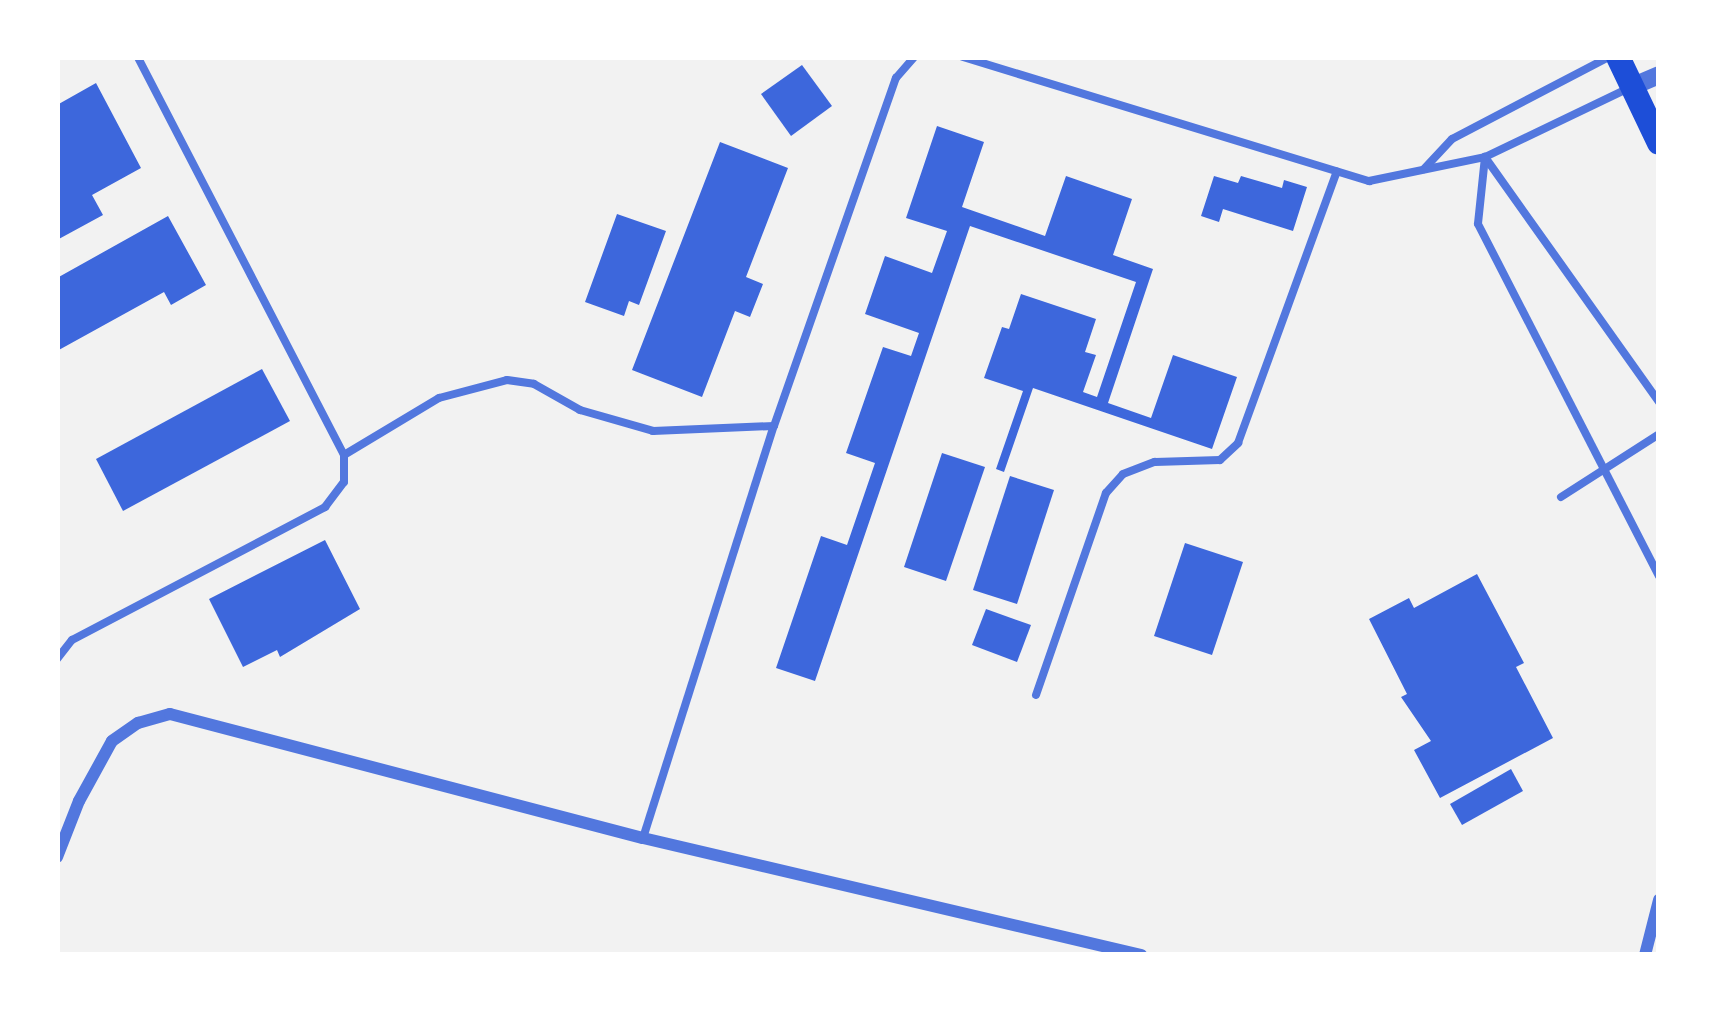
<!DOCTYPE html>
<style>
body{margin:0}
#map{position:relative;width:1716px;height:1012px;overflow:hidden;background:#f2f2f2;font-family:Helvetica,sans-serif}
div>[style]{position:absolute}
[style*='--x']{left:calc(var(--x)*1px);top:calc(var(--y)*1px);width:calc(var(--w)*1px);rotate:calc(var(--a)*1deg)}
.building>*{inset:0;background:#3d67dc}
.service>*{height:8px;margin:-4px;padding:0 4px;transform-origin:4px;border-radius:4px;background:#5277de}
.minor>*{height:12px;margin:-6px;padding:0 6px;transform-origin:6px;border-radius:6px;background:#5277de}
.tertiary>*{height:18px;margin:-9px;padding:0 9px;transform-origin:9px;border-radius:9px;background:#5277de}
.primary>*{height:24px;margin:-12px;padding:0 12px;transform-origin:12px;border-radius:12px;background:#1d4ed8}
span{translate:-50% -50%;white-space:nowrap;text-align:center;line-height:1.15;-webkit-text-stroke:12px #fff;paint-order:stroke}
.frame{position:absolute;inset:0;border:60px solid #fff;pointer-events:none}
</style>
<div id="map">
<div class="building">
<i style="clip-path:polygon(802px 65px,832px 106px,791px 136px,761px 94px)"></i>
<i style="clip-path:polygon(96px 83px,141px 168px,92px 195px,103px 215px,57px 240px,57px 105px)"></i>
<i style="clip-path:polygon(937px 126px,984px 142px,962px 207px,1045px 236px,1066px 176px,1132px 199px,1113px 255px,1153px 269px,1108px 403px,1151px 418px,1173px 355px,1237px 377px,1212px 449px,1033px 388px,1004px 472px,996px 469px,1023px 391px,984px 378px,1002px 327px,1009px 329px,1021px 294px,1096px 319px,1085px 352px,1096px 355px,1083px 392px,1097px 397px,1136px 282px,970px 226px,815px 681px,776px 668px,821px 536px,847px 545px,875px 463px,846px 453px,883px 347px,911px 356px,919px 333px,865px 314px,885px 256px,932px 273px,947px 231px,906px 218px)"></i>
<i style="clip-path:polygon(720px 142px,788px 168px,746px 277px,763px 284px,750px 317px,735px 311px,702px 397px,632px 370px)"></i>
<i style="clip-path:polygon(1214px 176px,1238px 183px,1241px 176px,1282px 188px,1284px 180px,1307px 187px,1293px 231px,1223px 209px,1219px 222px,1201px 216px)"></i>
<i style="clip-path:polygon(617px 214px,666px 231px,639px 305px,629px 301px,624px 316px,585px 302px)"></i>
<i style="clip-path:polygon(168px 216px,206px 285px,171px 305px,164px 292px,57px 351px,57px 278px)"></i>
<i style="clip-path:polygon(262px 369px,290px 421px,123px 511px,96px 459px)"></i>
<i style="clip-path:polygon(942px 453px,985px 467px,946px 581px,904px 567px)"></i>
<i style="clip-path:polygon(1010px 476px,1054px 490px,1017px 604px,973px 590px)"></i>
<i style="clip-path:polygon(325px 540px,360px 609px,280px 657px,277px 650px,243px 667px,209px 599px)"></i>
<i style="clip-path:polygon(1185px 543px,1243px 562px,1212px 655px,1154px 636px)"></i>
<i style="clip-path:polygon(1477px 574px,1524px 663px,1516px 667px,1553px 738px,1440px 798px,1414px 750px,1431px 741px,1401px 697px,1407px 694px,1369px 619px,1409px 598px,1414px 608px)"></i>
<i style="clip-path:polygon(986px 609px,1031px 625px,1017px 662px,972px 645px)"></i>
<i style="clip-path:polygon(1511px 769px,1523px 791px,1462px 825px,1450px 804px)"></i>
</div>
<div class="service">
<i style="--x:963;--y:57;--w:425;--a:17"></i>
<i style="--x:1369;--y:181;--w:118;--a:-11.7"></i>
<i style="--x:1485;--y:157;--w:157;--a:-25.6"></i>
<i style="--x:1424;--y:169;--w:41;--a:-47"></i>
<i style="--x:1452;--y:139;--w:177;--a:-27.6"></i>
<i style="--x:1659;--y:402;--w:301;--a:-125.4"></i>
<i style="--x:1485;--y:157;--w:67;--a:96"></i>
<i style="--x:1478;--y:224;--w:396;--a:62.8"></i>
<i style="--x:344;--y:455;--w:111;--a:-31"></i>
<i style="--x:439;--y:398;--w:70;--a:-14.8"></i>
<i style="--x:507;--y:380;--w:27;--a:8"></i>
<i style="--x:534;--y:384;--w:53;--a:29.5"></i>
<i style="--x:580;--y:410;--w:76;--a:16"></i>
<i style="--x:653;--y:431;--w:121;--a:-2.4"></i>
<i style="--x:1561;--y:497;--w:117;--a:-32.7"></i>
<i style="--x:57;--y:659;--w:24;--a:-52"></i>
<i style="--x:72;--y:640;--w:286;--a:-27.7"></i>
<i style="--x:325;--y:507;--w:31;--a:-53"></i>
<i style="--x:344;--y:482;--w:27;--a:-90"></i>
<i style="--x:344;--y:455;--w:448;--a:-117.4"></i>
<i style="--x:1036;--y:695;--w:214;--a:-70.9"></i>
<i style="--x:1106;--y:493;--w:25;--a:-48"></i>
<i style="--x:1123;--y:474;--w:34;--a:-21"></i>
<i style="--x:1155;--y:462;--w:65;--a:-1.8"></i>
<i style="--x:1220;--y:460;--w:25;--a:-43"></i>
<i style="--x:1238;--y:443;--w:289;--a:-70"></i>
<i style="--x:643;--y:838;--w:432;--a:-72.4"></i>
<i style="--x:774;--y:426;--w:369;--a:-70.7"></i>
<i style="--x:896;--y:78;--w:28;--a:-49"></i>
</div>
<div class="minor">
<i style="--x:57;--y:857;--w:60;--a:-68.6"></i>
<i style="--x:79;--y:801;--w:68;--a:-61.2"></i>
<i style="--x:112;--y:741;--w:32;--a:-35"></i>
<i style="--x:138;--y:723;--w:33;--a:-16"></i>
<i style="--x:170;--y:714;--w:489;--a:14.7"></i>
<i style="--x:643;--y:838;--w:512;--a:13.22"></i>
<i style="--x:1645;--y:955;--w:57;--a:-75.7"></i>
</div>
<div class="tertiary">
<i style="--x:1631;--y:87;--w:30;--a:-23"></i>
</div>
<div class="primary">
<i style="--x:1618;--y:57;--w:95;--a:64.5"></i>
</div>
<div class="frame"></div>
</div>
